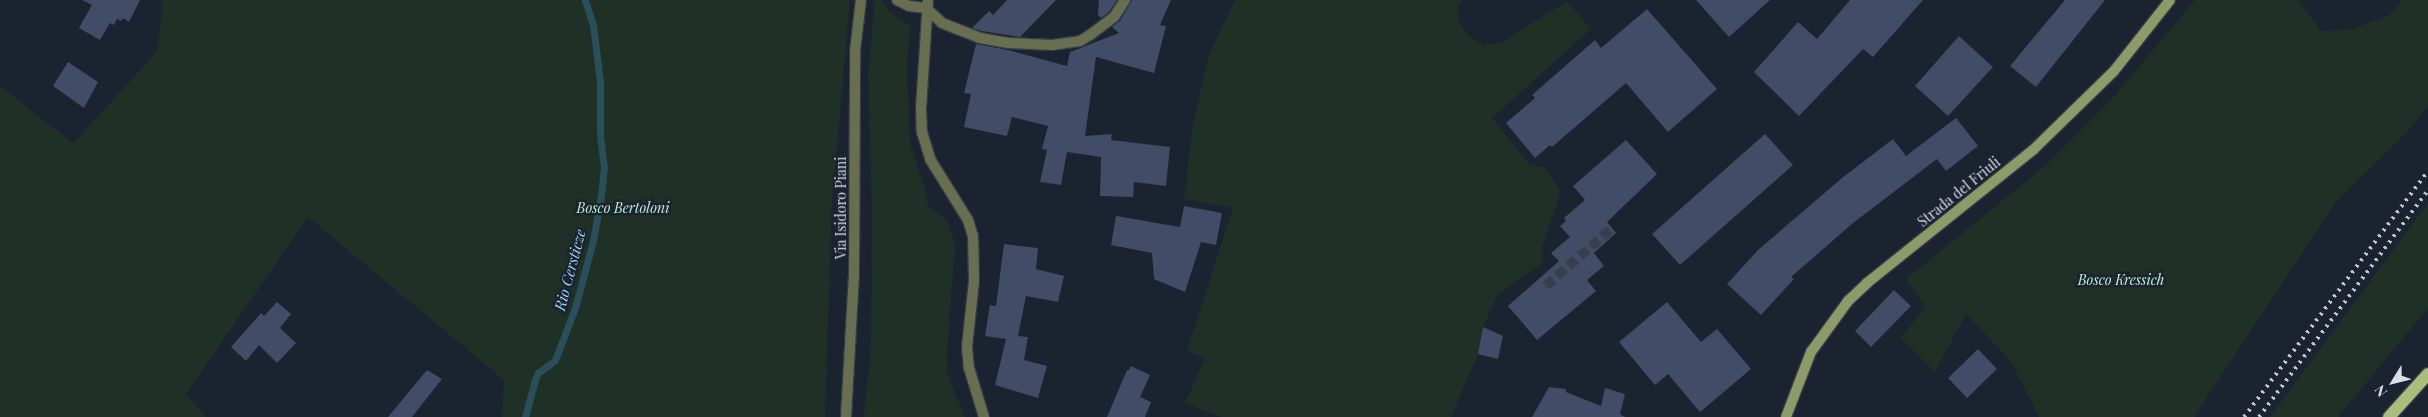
<!DOCTYPE html>
<style>
body{margin:0}
#map{position:relative;width:2428px;height:417px;overflow:hidden;background:#1b2230;font-family:"Playfair Display",serif}
div>[style]{position:absolute}
[style*='--x']{left:calc(var(--x)*1px);top:calc(var(--y)*1px);width:calc(var(--w)*1px);rotate:calc(var(--a)*1deg)}
.green>*{inset:0;background:#1f3127}
.stream>*{height:7px;margin:-3.5px;padding:0 3.5px;transform-origin:3.5px;border-radius:3.5px;background:#2a4e5a}
.building>*{inset:0;background:#414c66}
.street-tunnel>*{height:10px;margin-top:-5px;transform-origin:0;background:repeating-linear-gradient(90deg,#383e4c 0 10px,transparent 0 15px)}
.roads{filter:drop-shadow(1px 0 #363c4a) drop-shadow(-1px 0 #363c4a) drop-shadow(0 1px #363c4a) drop-shadow(0 -1px #363c4a)}
.street>*{height:10px;margin:-5px;padding:0 5px;transform-origin:5px;border-radius:5px;background:#676f50}
.secondary>*{height:10px;margin:-5px;padding:0 5px;transform-origin:5px;border-radius:5px;background:#8e9b69}
.primary>*{height:12px;margin:-6px;padding:0 6px;transform-origin:6px;border-radius:6px;background:#acbd7b}
.rail>*{height:4px;margin-top:-2px;transform-origin:0;background:repeating-linear-gradient(90deg,#bfc4ce 0 2.5px,transparent 0 7.5px)}
span{translate:-50% -50%;white-space:nowrap;text-align:center;line-height:1.15;-webkit-text-stroke:5px #1b2230;paint-order:stroke}
.street-label{font-size:14px;color:#d9dee8}
.park-label{font-size:14px;color:#b8f2cf;font-style:italic}
.water-label{font-size:15px;color:#97dcf3;font-style:italic}
.north{position:absolute;left:2368px;top:357px;width:50px;height:50px;-webkit-text-stroke:4px #1b2230;paint-order:stroke;rotate:234deg;font-size:14px;font-weight:700;line-height:20px;text-align:center;color:#d9dee8}
.north::after{content:'';display:block;margin:auto;width:18px;height:22px;background:#d9dee8;clip-path:polygon(50% 0,100% 100%,50% 72%,0 100%)}
</style>
<div id="map">
<div class="green">
<i style="clip-path:polygon(163px 0,850px 0,832px 201px,825px 417px,502px 417px,504px 380px,308px 217px,186px 394px,206px 417px,0 417px,0 86px,73px 143px,157px 52px)"></i>
<i style="clip-path:polygon(875px 0,881px 0,890px 12px,911px 26px,907px 62px,910px 144px,925px 188px,928px 207px,947px 220px,955px 243px,946px 370px,965px 417px,864px 417px,871px 343px,872px 210px,868px 72px)"></i>
<i style="clip-path:polygon(1235px 0,1463px 0,1457px 6px,1459px 22px,1468px 35px,1483px 45px,1501px 43px,1567px 1px,1591px 29px,1492px 118px,1529px 164px,1544px 167px,1561px 192px,1542px 247px,1543px 262px,1497px 296px,1483px 327px,1478px 354px,1451px 417px,1221px 417px,1185px 403px,1205px 358px,1187px 351px,1233px 208px,1184px 199px,1192px 129px,1209px 54px)"></i>
<i style="clip-path:polygon(2195px 0,2298px 0,2321px 31px,2352px 29px,2390px 15px,2402px 0,2428px 0,2428px 106px,2407px 132px,2336px 202px,2194px 417px,2039px 417px,2010px 360px,1966px 314px,1935px 372px,1901px 338px,1925px 307px,1906px 279px,2045px 166px,2112px 99px)"></i>
<i style="clip-path:polygon(2428px 203px,2428px 308px,2338px 417px,2270px 417px)"></i>
</div>
<div class="stream">
<i style="--x:525;--y:417;--w:38;--a:-75"></i>
<i style="--x:535;--y:380;--w:8;--a:-67"></i>
<i style="--x:538;--y:373;--w:21;--a:-37"></i>
<i style="--x:555;--y:360;--w:56;--a:-69"></i>
<i style="--x:575;--y:308;--w:69;--a:-75"></i>
<i style="--x:593;--y:241;--w:47;--a:-80.1"></i>
<i style="--x:601;--y:195;--w:27;--a:-84"></i>
<i style="--x:604;--y:168;--w:35;--a:-97"></i>
<i style="--x:600;--y:133;--w:52;--a:-90"></i>
<i style="--x:600;--y:81;--w:56;--a:-97.1"></i>
<i style="--x:593;--y:25;--w:26;--a:-108"></i>
</div>
<div class="building">
<i style="clip-path:polygon(82px 0,140px 0,129px 22px,123px 18px,121px 21px,117px 19px,114px 25px,110px 23px,100px 40px,79px 28px,92px 5px)"></i>
<i style="clip-path:polygon(1007px 0,1056px 0,1020px 37px,982px 31px,972px 28px,989px 11px,993px 15px)"></i>
<i style="clip-path:polygon(1099px 0,1117px 0,1109px 12px,1101px 18px,1098px 15px)"></i>
<i style="clip-path:polygon(1132px 0,1171px 0,1160px 25px,1166px 26px,1154px 73px,1096px 57px,1085px 136px,1112px 134px,1111px 140px,1170px 147px,1166px 186px,1134px 182px,1133px 197px,1100px 196px,1101px 157px,1067px 152px,1061px 185px,1040px 182px,1047px 150px,1042px 149px,1048px 126px,1012px 117px,1007px 136px,964px 127px,971px 94px,964px 93px,976px 44px,1008px 50px,1067px 66px,1070px 52px,1119px 33px,1112px 27px,1120px 21px)"></i>
<i style="clip-path:polygon(1696px 0,1770px 0,1729px 37px)"></i>
<i style="clip-path:polygon(1850px 0,1923px 0,1873px 57px,1863px 49px,1799px 116px,1754px 72px,1798px 22px,1817px 39px)"></i>
<i style="clip-path:polygon(2065px 0,2105px 0,2036px 87px,2010px 66px)"></i>
<i style="clip-path:polygon(1647px 9px,1717px 89px,1668px 132px,1626px 83px,1552px 147px,1550px 145px,1535px 158px,1506px 123px,1535px 98px,1532px 95px,1595px 40px,1601px 48px)"></i>
<i style="clip-path:polygon(1959px 36px,1993px 67px,1948px 116px,1915px 86px)"></i>
<i style="clip-path:polygon(68px 62px,98px 82px,84px 108px,53px 86px)"></i>
<i style="clip-path:polygon(1956px 118px,1978px 146px,1946px 171px,1937px 159px,1853px 223px,1791px 277px,1794px 279px,1761px 315px,1727px 284px,1758px 250px,1842px 178px,1893px 139px,1906px 156px)"></i>
<i style="clip-path:polygon(1765px 134px,1793px 165px,1680px 265px,1652px 234px)"></i>
<i style="clip-path:polygon(1626px 140px,1657px 174px,1607px 222px,1616px 233px,1594px 253px,1604px 266px,1587px 280px,1596px 291px,1537px 340px,1508px 306px,1559px 261px,1551px 253px,1570px 237px,1560px 226px,1566px 221px,1564px 218px,1585px 200px,1573px 186px)"></i>
<i style="clip-path:polygon(1184px 206px,1222px 213px,1216px 245px,1201px 242px,1185px 292px,1154px 279px,1152px 253px,1111px 245px,1116px 216px,1180px 227px)"></i>
<i style="clip-path:polygon(1004px 244px,1038px 248px,1036px 269px,1064px 276px,1058px 302px,1026px 296px,1018px 336px,1028px 337px,1024px 360px,1047px 366px,1038px 398px,995px 385px,1006px 339px,985px 336px,990px 305px,996px 306px)"></i>
<i style="clip-path:polygon(1894px 290px,1911px 306px,1871px 347px,1855px 331px)"></i>
<i style="clip-path:polygon(277px 302px,291px 314px,280px 328px,296px 343px,277px 363px,259px 345px,246px 361px,231px 347px,261px 313px,264px 316px)"></i>
<i style="clip-path:polygon(1667px 302px,1701px 342px,1717px 329px,1751px 369px,1700px 412px,1668px 374px,1655px 385px,1619px 342px)"></i>
<i style="clip-path:polygon(1483px 327px,1503px 336px,1498px 359px,1478px 354px)"></i>
<i style="clip-path:polygon(1978px 349px,1997px 369px,1967px 398px,1948px 378px)"></i>
<i style="clip-path:polygon(1131px 366px,1150px 375px,1140px 397px,1151px 402px,1145px 417px,1107px 417px,1127px 370px,1129px 370px)"></i>
<i style="clip-path:polygon(427px 370px,442px 379px,412px 417px,388px 417px)"></i>
<i style="clip-path:polygon(1549px 387px,1566px 389px,1566px 392px,1601px 406px,1605px 388px,1625px 394px,1620px 414px,1625px 417px,1532px 417px)"></i>
</div>
<div class="street-tunnel">
<i style="--x:1546;--y:286;--w:88;--a:-41.3"></i>
</div>
<div class="roads">
<div class="street">
<i style="--x:897;--y:0;--w:13;--a:27"></i>
<i style="--x:909;--y:6;--w:17;--a:7"></i>
<i style="--x:926;--y:8;--w:22;--a:43"></i>
<i style="--x:942;--y:23;--w:41;--a:21.5"></i>
<i style="--x:980;--y:38;--w:29;--a:10"></i>
<i style="--x:1009;--y:43;--w:43;--a:2.7"></i>
<i style="--x:1052;--y:45;--w:28;--a:-8"></i>
<i style="--x:1080;--y:41;--w:12;--a:-31"></i>
<i style="--x:1090;--y:35;--w:30;--a:-37"></i>
<i style="--x:1114;--y:17;--w:20;--a:-57"></i>
<i style="--x:928;--y:0;--w:109;--a:93.7"></i>
<i style="--x:921;--y:109;--w:23;--a:88"></i>
<i style="--x:922;--y:132;--w:28;--a:73"></i>
<i style="--x:930;--y:159;--w:72;--a:58.1"></i>
<i style="--x:968;--y:220;--w:17;--a:73"></i>
<i style="--x:973;--y:236;--w:45;--a:88.7"></i>
<i style="--x:974;--y:281;--w:66;--a:96.1"></i>
<i style="--x:967;--y:347;--w:21;--a:85"></i>
<i style="--x:969;--y:368;--w:51;--a:73"></i>
<i style="--x:846;--y:417;--w:145;--a:-86.8"></i>
<i style="--x:854;--y:272;--w:221;--a:-89.7"></i>
<i style="--x:855;--y:51;--w:51;--a:-83.3"></i>
</div>
<div class="secondary">
<i style="--x:1786;--y:417;--w:70;--a:-69"></i>
<i style="--x:1811;--y:352;--w:63;--a:-54"></i>
<i style="--x:1848;--y:301;--w:26;--a:-43"></i>
<i style="--x:1867;--y:283;--w:213;--a:-38.7"></i>
<i style="--x:2033;--y:150;--w:113;--a:-44.3"></i>
<i style="--x:2114;--y:71;--w:90;--a:-51.7"></i>
</div>
<div class="primary">
<i style="--x:2389;--y:417;--w:58;--a:-47.8"></i>
</div>
</div>
<div class="rail">
<i style="--x:2244;--y:417;--w:307;--a:-53.2"></i>
<i style="--x:2259;--y:417;--w:283;--a:-53.3"></i>
</div>
<div class="street-label">
<span style="left:1959px;top:192px;rotate:-39deg">Strada del Friuli</span>
<span style="left:841px;top:208px;rotate:-90deg">Via Isidoro Piani</span>
</div>
<div class="park-label">
<span style="left:623px;top:208px">Bosco Bertoloni</span>
<span style="left:2121px;top:280px">Bosco Kressich</span>
</div>
<div class="water-label">
<span style="left:570px;top:270px;rotate:-75deg">Rio Cersticze</span>
</div>
<div class="north">N</div>
</div>
